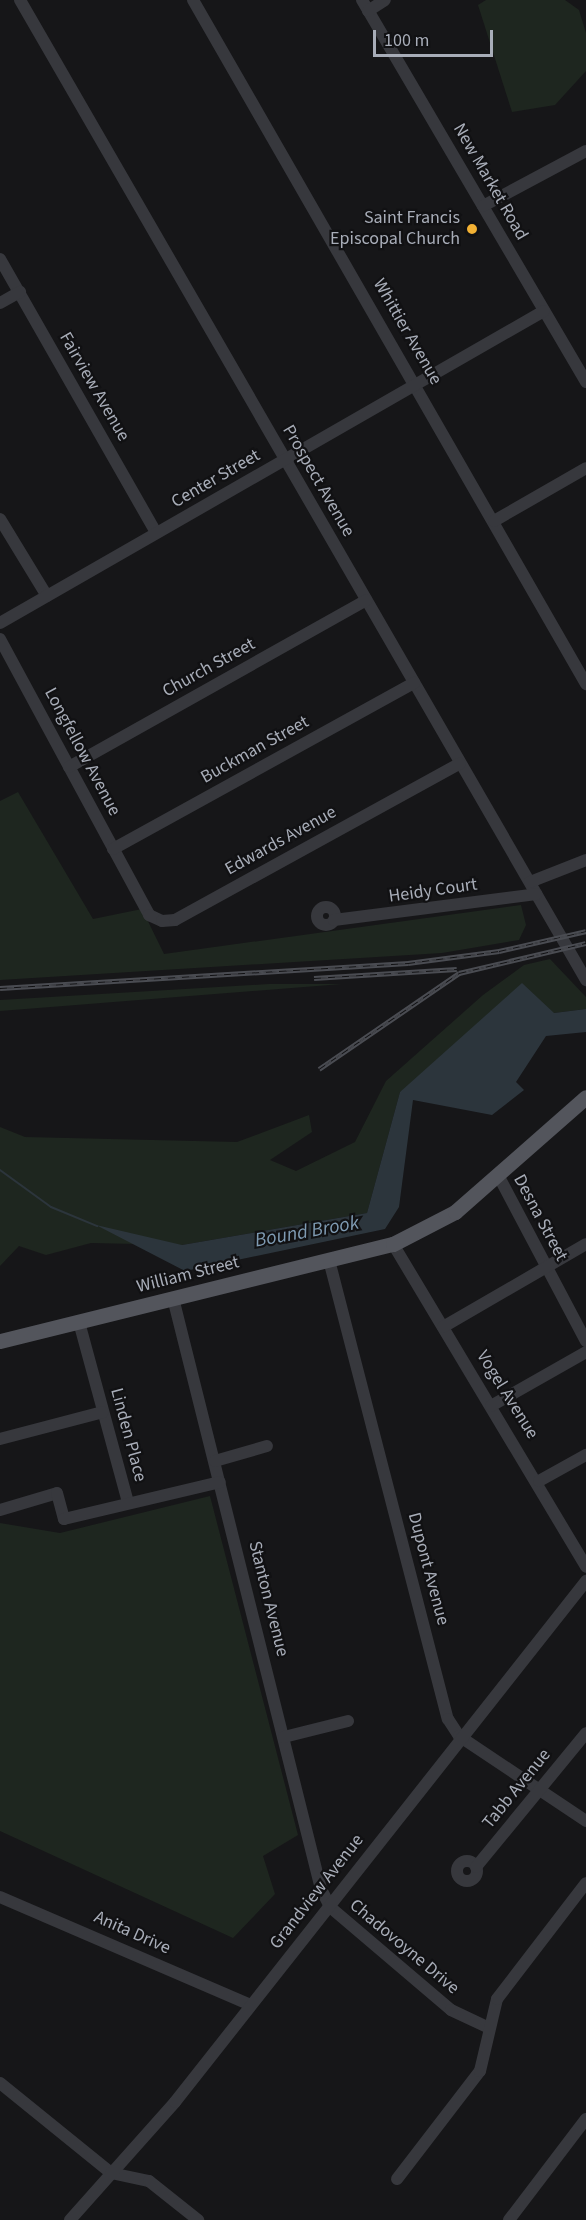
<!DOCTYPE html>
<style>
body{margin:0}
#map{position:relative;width:586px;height:2220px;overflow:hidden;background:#161618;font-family:"Source Sans 3",sans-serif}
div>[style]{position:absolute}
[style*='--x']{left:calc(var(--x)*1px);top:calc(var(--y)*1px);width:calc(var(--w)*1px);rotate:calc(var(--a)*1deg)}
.green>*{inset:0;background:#1e261f}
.water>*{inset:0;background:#2c353c}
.stream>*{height:2px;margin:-1px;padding:0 1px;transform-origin:1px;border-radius:1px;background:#2c353c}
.minor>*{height:12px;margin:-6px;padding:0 6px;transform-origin:6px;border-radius:6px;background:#37383d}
.minor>.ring{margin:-6px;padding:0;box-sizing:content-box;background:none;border:12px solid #37383d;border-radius:50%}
.major>*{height:15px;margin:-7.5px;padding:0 7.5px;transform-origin:7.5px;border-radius:7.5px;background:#53555c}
.rail>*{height:4.5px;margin-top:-2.25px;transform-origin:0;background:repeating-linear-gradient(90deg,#111113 0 7px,#4a4c52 0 14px);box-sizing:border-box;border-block:2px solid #4a4c52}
.dots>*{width:16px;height:16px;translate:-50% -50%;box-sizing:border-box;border:3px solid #111113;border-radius:50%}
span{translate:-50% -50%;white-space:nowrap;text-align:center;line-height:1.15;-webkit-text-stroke:4.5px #111113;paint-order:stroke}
.street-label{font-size:18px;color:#a8adb8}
.poi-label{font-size:18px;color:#a8adb8}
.right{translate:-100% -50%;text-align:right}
.water-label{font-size:20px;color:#7f9bb3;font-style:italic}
.scale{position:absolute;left:373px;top:30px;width:120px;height:27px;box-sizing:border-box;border:3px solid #a8adb8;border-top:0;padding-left:8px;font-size:18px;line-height:21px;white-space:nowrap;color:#a8adb8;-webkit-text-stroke:4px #111113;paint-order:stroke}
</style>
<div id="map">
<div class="green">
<i style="clip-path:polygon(486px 0,565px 0,579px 10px,586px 33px,586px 71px,555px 105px,512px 112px,478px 5px)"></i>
<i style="clip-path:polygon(18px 792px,93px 919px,142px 909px,164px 954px,521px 905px,526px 925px,519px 940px,442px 953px,0 980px,0 801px)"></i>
<i style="clip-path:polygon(550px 959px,586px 997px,586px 1009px,554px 1013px,400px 1092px,367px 1213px,182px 1245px,91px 1243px,46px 1255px,19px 1246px,0 1266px,0 1127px,25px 1137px,237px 1142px,309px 1115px,312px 1132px,270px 1160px,296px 1171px,355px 1142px,386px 1081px,483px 995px,524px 965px)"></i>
<i style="clip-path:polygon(269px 984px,342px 984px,0 1011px,0 1000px)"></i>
<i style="clip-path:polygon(210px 1496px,298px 1835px,263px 1856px,275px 1894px,233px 1938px,0 1831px,0 1523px,60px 1533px)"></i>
</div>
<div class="water">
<i style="clip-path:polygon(522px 983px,554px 1013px,586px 1009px,586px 1032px,546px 1036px,516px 1082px,524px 1090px,492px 1115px,413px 1100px,399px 1207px,385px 1229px,185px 1271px,96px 1225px,182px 1245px,367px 1213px,400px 1092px)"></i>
</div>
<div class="stream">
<i style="--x:0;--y:1170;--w:63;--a:36"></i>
<i style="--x:51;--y:1207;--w:50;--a:22.4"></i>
</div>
<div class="minor">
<i style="--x:20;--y:0;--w:1132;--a:59.99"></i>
<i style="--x:193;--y:0;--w:789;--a:60.12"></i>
<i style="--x:362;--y:0;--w:443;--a:59.6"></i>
<i style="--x:368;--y:11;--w:20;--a:-33"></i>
<i style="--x:483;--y:206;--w:117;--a:-28.1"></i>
<i style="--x:0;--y:259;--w:315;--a:60.3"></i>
<i style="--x:0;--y:303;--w:23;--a:-29"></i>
<i style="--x:0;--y:519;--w:90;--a:58.6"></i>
<i style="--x:494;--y:521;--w:106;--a:-29.9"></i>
<i style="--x:0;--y:623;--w:627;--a:-29.84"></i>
<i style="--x:0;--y:639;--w:314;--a:61.6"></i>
<i style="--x:149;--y:915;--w:14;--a:25"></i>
<i style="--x:162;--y:921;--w:13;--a:-4"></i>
<i style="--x:175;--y:920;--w:325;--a:-28.8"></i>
<i style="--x:69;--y:767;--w:341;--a:-29.3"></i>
<i style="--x:113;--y:849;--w:344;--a:-28.9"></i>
<i style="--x:530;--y:882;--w:60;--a:-21.4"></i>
<i class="ring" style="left:317px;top:907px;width:6px;height:6px"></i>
<i style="--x:334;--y:920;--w:204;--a:-7.3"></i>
<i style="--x:498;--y:1175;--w:188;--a:62.1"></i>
<i style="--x:393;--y:1244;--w:376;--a:59.1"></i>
<i style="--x:329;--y:1260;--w:474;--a:75.5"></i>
<i style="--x:448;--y:1719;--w:20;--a:57"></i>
<i style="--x:459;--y:1736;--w:153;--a:33.8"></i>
<i style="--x:173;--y:1298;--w:609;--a:75.94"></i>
<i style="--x:321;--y:1889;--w:20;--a:63"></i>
<i style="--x:330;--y:1907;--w:159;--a:40.4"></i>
<i style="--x:451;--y:2010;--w:42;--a:25.3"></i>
<i style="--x:79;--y:1322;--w:187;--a:74.8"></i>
<i style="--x:443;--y:1327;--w:165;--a:-30.1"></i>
<i style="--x:491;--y:1406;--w:109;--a:-29.6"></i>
<i style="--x:0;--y:1439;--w:106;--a:-14.7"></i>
<i style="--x:215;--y:1461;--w:54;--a:-16.1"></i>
<i style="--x:539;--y:1481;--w:54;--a:-29"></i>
<i style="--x:0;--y:1510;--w:59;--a:-16.6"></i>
<i style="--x:57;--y:1493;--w:27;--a:75"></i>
<i style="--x:64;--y:1519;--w:160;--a:-13.3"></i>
<i style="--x:284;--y:1737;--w:66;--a:-14"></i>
<i class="ring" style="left:457px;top:1861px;width:8px;height:8px"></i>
<i style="--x:476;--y:1867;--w:173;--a:-50.6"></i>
<i style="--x:0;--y:1897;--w:271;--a:23.3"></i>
<i style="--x:0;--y:2083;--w:143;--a:39"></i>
<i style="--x:111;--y:2173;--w:39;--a:12"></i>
<i style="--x:149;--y:2181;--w:63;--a:38.5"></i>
<i style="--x:397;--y:2179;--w:136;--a:-52.5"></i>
<i style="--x:480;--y:2071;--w:74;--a:-76.7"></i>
<i style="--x:497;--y:1999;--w:146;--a:-52.5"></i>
<i style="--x:70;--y:2220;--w:158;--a:-48.3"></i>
<i style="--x:175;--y:2102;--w:664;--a:-51.73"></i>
<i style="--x:509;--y:2220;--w:127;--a:-52.7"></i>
</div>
<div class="major">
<i style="--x:0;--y:1341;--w:405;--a:-13.9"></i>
<i style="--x:393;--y:1244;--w:70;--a:-27.3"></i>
<i style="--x:455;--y:1212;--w:174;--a:-41.3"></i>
</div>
<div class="rail">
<i style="--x:314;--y:978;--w:143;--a:-3.6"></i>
<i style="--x:0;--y:988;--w:409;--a:-3.5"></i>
<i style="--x:408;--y:963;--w:92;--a:-7.5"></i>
<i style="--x:499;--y:951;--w:89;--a:-12.9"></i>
<i style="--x:319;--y:1069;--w:170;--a:-34.4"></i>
<i style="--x:459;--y:973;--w:130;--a:-13.3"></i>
</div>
<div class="dots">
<i style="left:472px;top:229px;background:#f2b134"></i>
</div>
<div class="street-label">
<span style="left:490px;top:182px;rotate:60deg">New Market Road</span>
<span style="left:407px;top:332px;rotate:60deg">Whittier Avenue</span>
<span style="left:94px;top:387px;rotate:60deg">Fairview Avenue</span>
<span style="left:216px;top:479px;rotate:-30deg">Center Street</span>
<span style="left:318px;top:481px;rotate:60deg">Prospect Avenue</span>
<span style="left:209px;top:668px;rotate:-29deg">Church Street</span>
<span style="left:255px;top:750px;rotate:-29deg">Buckman Street</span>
<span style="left:82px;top:752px;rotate:62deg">Longfellow Avenue</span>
<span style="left:281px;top:841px;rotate:-29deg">Edwards Avenue</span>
<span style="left:433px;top:891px;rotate:-8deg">Heidy Court</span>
<span style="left:540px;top:1218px;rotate:62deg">Desna Street</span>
<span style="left:188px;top:1275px;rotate:-14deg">William Street</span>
<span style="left:507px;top:1395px;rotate:58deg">Vogel Avenue</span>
<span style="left:128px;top:1435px;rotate:75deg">Linden Place</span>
<span style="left:428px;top:1569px;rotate:75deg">Dupont Avenue</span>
<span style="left:268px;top:1599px;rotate:76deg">Stanton Avenue</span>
<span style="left:517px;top:1789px;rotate:-51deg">Tabb Avenue</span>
<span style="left:317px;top:1892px;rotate:-52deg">Grandview Avenue</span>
<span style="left:132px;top:1933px;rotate:24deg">Anita Drive</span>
<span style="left:404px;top:1947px;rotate:40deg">Chadovoyne Drive</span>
</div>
<div class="poi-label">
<span class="right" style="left:460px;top:229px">Saint Francis<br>Episcopal Church</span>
</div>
<div class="water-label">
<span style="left:307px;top:1232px;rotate:-10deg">Bound Brook</span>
</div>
<div class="scale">100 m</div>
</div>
